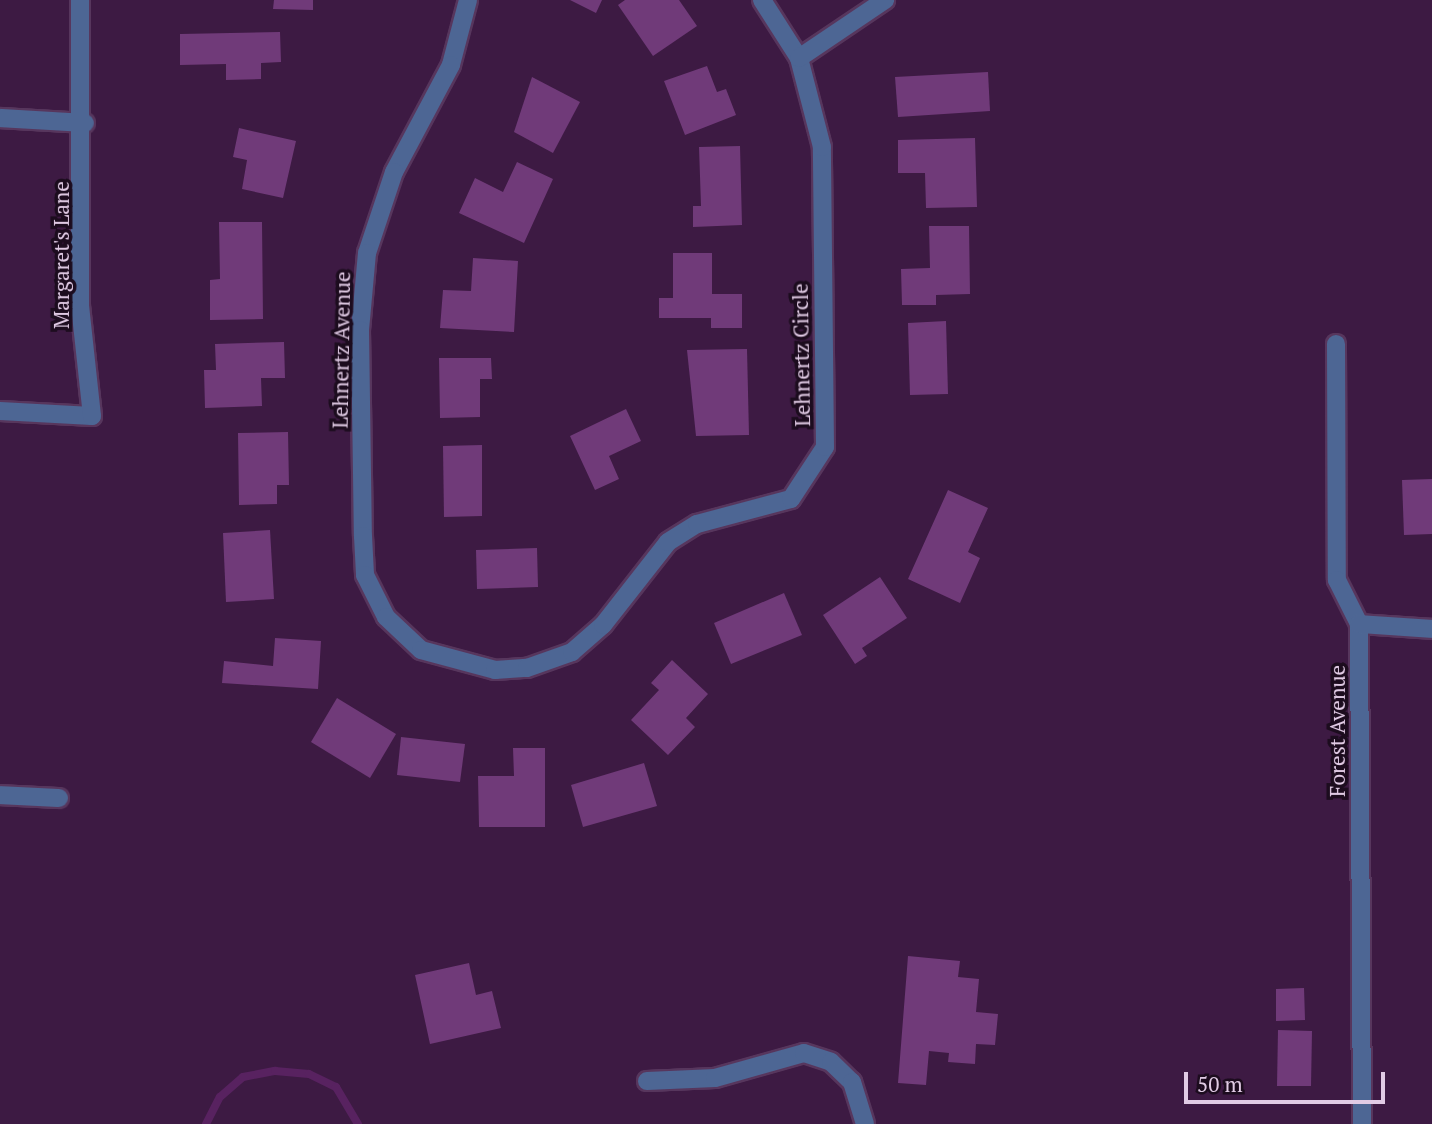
<!DOCTYPE html>
<style>
body{margin:0}
#map{position:relative;width:1432px;height:1124px;overflow:hidden;background:#3d1a43;font-family:"PT Serif",serif}
div>[style]{position:absolute}
[style*='--x']{left:calc(var(--x)*1px);top:calc(var(--y)*1px);width:calc(var(--w)*1px);rotate:calc(var(--a)*1deg)}
.stream>*{height:8px;margin:-4px;padding:0 4px;transform-origin:4px;border-radius:4px;background:#582260}
.building>*{inset:0;background:#703a79}
.roads{filter:drop-shadow(2px 0 #57365d) drop-shadow(-2px 0 #57365d) drop-shadow(0 2px #57365d) drop-shadow(0 -2px #57365d)}
.minor>*{height:18px;margin:-9px;padding:0 9px;transform-origin:9px;border-radius:9px;background:#4d6694}
span{translate:-50% -50%;white-space:nowrap;text-align:center;line-height:1.15;-webkit-text-stroke:7px #1c0c1e;paint-order:stroke}
.street-label{font-size:21px;color:#e1cbe5}
.scale{position:absolute;left:1184px;top:1072px;width:201px;height:32px;box-sizing:border-box;border:4px solid #e1cbe5;border-top:0;padding-left:9px;font-size:21px;line-height:24px;white-space:nowrap;color:#e1cbe5;-webkit-text-stroke:5px #1c0c1e;paint-order:stroke}
</style>
<div id="map">
<div class="stream">
<i style="--x:206;--y:1124;--w:30;--a:-63"></i>
<i style="--x:220;--y:1097;--w:30;--a:-41"></i>
<i style="--x:243;--y:1077;--w:33;--a:-11"></i>
<i style="--x:275;--y:1071;--w:34;--a:5"></i>
<i style="--x:309;--y:1074;--w:30;--a:26"></i>
<i style="--x:336;--y:1087;--w:43;--a:59.3"></i>
</div>
<div class="building">
<i style="clip-path:polygon(274px 0,313px 0,313px 10px,273px 9px)"></i>
<i style="clip-path:polygon(570px 0,602px 0,596px 13px)"></i>
<i style="clip-path:polygon(625px 0,679px 0,697px 26px,653px 56px,618px 5px)"></i>
<i style="clip-path:polygon(280px 32px,281px 62px,261px 63px,261px 79px,226px 80px,226px 64px,180px 65px,180px 34px)"></i>
<i style="clip-path:polygon(707px 66px,717px 92px,726px 89px,736px 115px,685px 135px,664px 81px)"></i>
<i style="clip-path:polygon(988px 72px,990px 111px,898px 117px,895px 77px)"></i>
<i style="clip-path:polygon(532px 77px,580px 102px,553px 153px,514px 132px)"></i>
<i style="clip-path:polygon(239px 128px,296px 141px,283px 198px,242px 189px,247px 160px,233px 157px)"></i>
<i style="clip-path:polygon(975px 138px,977px 207px,926px 208px,925px 173px,898px 173px,898px 140px)"></i>
<i style="clip-path:polygon(740px 146px,742px 225px,693px 227px,693px 206px,701px 206px,699px 147px)"></i>
<i style="clip-path:polygon(517px 162px,553px 179px,524px 243px,459px 213px,475px 178px,503px 192px)"></i>
<i style="clip-path:polygon(219px 222px,262px 222px,263px 319px,210px 320px,210px 280px,220px 279px)"></i>
<i style="clip-path:polygon(929px 226px,969px 226px,970px 294px,936px 295px,936px 305px,902px 305px,901px 269px,930px 268px)"></i>
<i style="clip-path:polygon(673px 253px,712px 253px,712px 294px,742px 294px,742px 328px,711px 328px,711px 318px,659px 318px,659px 298px,673px 298px)"></i>
<i style="clip-path:polygon(473px 258px,518px 261px,514px 332px,440px 328px,443px 290px,471px 291px)"></i>
<i style="clip-path:polygon(946px 321px,948px 394px,910px 395px,908px 323px)"></i>
<i style="clip-path:polygon(284px 342px,285px 378px,261px 378px,262px 406px,205px 408px,204px 370px,216px 370px,215px 344px)"></i>
<i style="clip-path:polygon(747px 349px,749px 435px,696px 436px,687px 350px)"></i>
<i style="clip-path:polygon(439px 358px,491px 358px,492px 379px,480px 379px,480px 417px,440px 418px)"></i>
<i style="clip-path:polygon(626px 409px,641px 441px,609px 456px,619px 479px,595px 490px,570px 436px)"></i>
<i style="clip-path:polygon(288px 432px,289px 485px,277px 485px,277px 504px,239px 505px,238px 433px)"></i>
<i style="clip-path:polygon(482px 445px,482px 516px,444px 517px,443px 446px)"></i>
<i style="clip-path:polygon(1432px 479px,1432px 534px,1404px 535px,1402px 480px)"></i>
<i style="clip-path:polygon(948px 490px,988px 508px,968px 552px,980px 558px,960px 603px,908px 579px)"></i>
<i style="clip-path:polygon(270px 530px,274px 599px,226px 602px,223px 533px)"></i>
<i style="clip-path:polygon(537px 548px,538px 587px,477px 589px,476px 550px)"></i>
<i style="clip-path:polygon(880px 577px,907px 618px,862px 648px,867px 656px,855px 664px,823px 615px)"></i>
<i style="clip-path:polygon(784px 593px,802px 635px,731px 664px,714px 623px)"></i>
<i style="clip-path:polygon(275px 638px,321px 641px,318px 689px,222px 683px,224px 661px,273px 666px)"></i>
<i style="clip-path:polygon(672px 660px,708px 694px,686px 718px,695px 727px,668px 755px,631px 720px,659px 690px,651px 683px)"></i>
<i style="clip-path:polygon(337px 698px,396px 734px,370px 778px,311px 742px)"></i>
<i style="clip-path:polygon(401px 737px,465px 744px,460px 782px,397px 775px)"></i>
<i style="clip-path:polygon(513px 748px,545px 748px,545px 827px,479px 827px,478px 776px,514px 776px)"></i>
<i style="clip-path:polygon(644px 763px,657px 806px,583px 827px,571px 785px)"></i>
<i style="clip-path:polygon(908px 956px,960px 961px,958px 977px,979px 979px,976px 1012px,998px 1014px,995px 1045px,976px 1044px,975px 1064px,948px 1062px,949px 1053px,929px 1051px,926px 1085px,898px 1083px)"></i>
<i style="clip-path:polygon(469px 963px,476px 995px,492px 991px,501px 1028px,430px 1044px,415px 975px)"></i>
<i style="clip-path:polygon(1304px 988px,1305px 1020px,1276px 1021px,1276px 989px)"></i>
<i style="clip-path:polygon(1278px 1030px,1312px 1031px,1311px 1086px,1277px 1086px)"></i>
</div>
<div class="roads">
<div class="minor">
<i style="--x:468;--y:0;--w:67;--a:104.7"></i>
<i style="--x:451;--y:65;--w:121;--a:118"></i>
<i style="--x:394;--y:172;--w:85;--a:108.4"></i>
<i style="--x:367;--y:253;--w:77;--a:95.2"></i>
<i style="--x:360;--y:330;--w:206;--a:89.2"></i>
<i style="--x:363;--y:536;--w:39;--a:87"></i>
<i style="--x:365;--y:575;--w:47;--a:63.4"></i>
<i style="--x:386;--y:617;--w:48;--a:43.3"></i>
<i style="--x:421;--y:650;--w:77;--a:15.1"></i>
<i style="--x:495;--y:670;--w:32;--a:-4"></i>
<i style="--x:527;--y:668;--w:48;--a:-19.6"></i>
<i style="--x:572;--y:652;--w:41;--a:-41.1"></i>
<i style="--x:603;--y:625;--w:105;--a:-51.9"></i>
<i style="--x:668;--y:542;--w:34;--a:-32"></i>
<i style="--x:697;--y:524;--w:97;--a:-14.9"></i>
<i style="--x:791;--y:499;--w:62;--a:-56.8"></i>
<i style="--x:825;--y:447;--w:300;--a:-90.6"></i>
<i style="--x:822;--y:147;--w:92;--a:-104.5"></i>
<i style="--x:799;--y:58;--w:69;--a:-122.5"></i>
<i style="--x:799;--y:58;--w:104;--a:-34"></i>
<i style="--x:0;--y:118;--w:85;--a:3.4"></i>
<i style="--x:1336;--y:344;--w:236;--a:89.8"></i>
<i style="--x:1337;--y:580;--w:49;--a:63.4"></i>
<i style="--x:1359;--y:624;--w:500;--a:89.66"></i>
<i style="--x:0;--y:411;--w:92;--a:3.1"></i>
<i style="--x:92;--y:416;--w:112;--a:-96.2"></i>
<i style="--x:80;--y:305;--w:305;--a:-90"></i>
<i style="--x:1359;--y:624;--w:73;--a:3.9"></i>
<i style="--x:0;--y:795;--w:59;--a:2.9"></i>
<i style="--x:647;--y:1081;--w:68;--a:-2.5"></i>
<i style="--x:715;--y:1078;--w:92;--a:-15.7"></i>
<i style="--x:804;--y:1053;--w:28;--a:18"></i>
<i style="--x:831;--y:1062;--w:29;--a:44"></i>
<i style="--x:852;--y:1082;--w:44;--a:72.8"></i>
</div>
</div>
<div class="street-label">
<span style="left:61px;top:255px;rotate:-90deg">Margaret's Lane</span>
<span style="left:341px;top:350px;rotate:-89deg">Lehnertz Avenue</span>
<span style="left:801px;top:355px;rotate:-91deg">Lehnertz Circle</span>
<span style="left:1337px;top:731px;rotate:-90deg">Forest Avenue</span>
</div>
<div class="scale">50 m</div>
</div>
